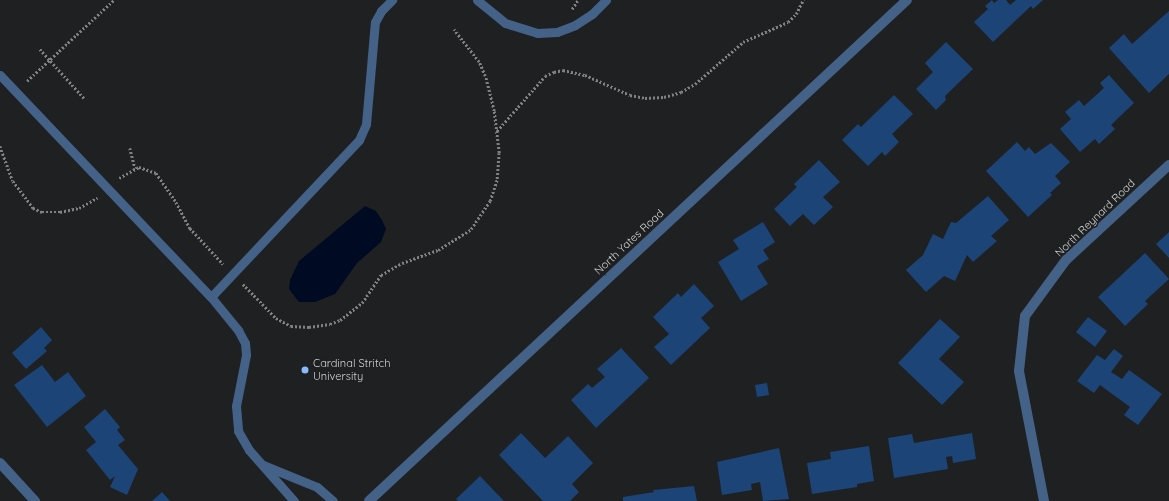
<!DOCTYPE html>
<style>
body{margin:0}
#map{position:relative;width:1169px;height:501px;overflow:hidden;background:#1e2022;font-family:Quicksand,sans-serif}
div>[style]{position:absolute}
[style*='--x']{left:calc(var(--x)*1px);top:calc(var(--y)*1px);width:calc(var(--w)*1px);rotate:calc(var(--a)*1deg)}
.water>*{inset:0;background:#000a23}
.building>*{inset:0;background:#1c4476}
.path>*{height:2.5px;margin-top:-1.25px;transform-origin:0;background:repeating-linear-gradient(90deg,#7f8183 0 2px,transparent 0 4px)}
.service>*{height:9px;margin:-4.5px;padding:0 4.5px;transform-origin:4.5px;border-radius:4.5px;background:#446187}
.minor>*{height:10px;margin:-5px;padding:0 5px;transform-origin:5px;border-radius:5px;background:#446187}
.dots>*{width:11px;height:11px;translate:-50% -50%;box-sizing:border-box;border:2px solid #1e2022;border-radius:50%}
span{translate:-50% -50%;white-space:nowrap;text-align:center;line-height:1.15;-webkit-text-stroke:3.5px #1e2022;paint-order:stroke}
.street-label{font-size:11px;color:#d1d3d5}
.poi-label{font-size:11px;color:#d1d3d5}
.left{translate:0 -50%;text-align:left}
</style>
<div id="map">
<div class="water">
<i style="clip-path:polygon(365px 206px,376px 211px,382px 220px,386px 229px,381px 242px,357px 263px,335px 294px,315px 302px,299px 302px,289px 289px,290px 280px,299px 261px)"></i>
</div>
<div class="building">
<i style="clip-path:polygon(992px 0,994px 3px,998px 0,1006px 0,1010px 5px,1016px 0,1043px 0,1033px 9px,1031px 6px,993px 42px,974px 22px,988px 9px,985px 6px)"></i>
<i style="clip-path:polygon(1169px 11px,1169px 74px,1149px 93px,1109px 48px,1124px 34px,1132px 44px)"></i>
<i style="clip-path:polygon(946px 42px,973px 69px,945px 96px,946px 100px,936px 110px,916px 89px,933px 72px,925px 63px)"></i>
<i style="clip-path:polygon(1109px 75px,1134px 103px,1111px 125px,1115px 129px,1099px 144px,1095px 139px,1080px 152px,1060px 129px,1071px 119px,1065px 112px,1079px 100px,1084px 106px,1104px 88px,1100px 83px)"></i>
<i style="clip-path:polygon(894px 95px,913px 114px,892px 134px,899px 142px,885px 156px,882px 152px,868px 166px,842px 140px,858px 124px,861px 127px)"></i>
<i style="clip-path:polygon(1017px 142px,1025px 151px,1029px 147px,1035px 154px,1051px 143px,1070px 162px,1055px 176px,1061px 183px,1050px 193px,1052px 195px,1028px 217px,986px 171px)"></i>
<i style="clip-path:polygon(819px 160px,840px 182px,823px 197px,833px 207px,814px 225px,803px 214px,790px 226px,774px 209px,797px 187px,794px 184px)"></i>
<i style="clip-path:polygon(988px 196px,1009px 220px,991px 236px,997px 241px,973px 262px,967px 255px,955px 281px,944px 276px,926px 292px,906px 270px,923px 255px,933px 234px,943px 239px,951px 222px,956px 223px)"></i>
<i style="clip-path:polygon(763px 222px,775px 242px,763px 250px,769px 259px,757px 266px,768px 284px,741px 301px,718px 262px,739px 249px,733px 240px)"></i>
<i style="clip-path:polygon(1169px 232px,1169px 258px,1156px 244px)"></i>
<i style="clip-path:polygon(1145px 253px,1169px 279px,1145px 301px,1148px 304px,1125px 326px,1098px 297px)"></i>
<i style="clip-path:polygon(694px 284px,714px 306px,701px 318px,710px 328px,671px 365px,654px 347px,669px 334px,653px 317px,678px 293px,681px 297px)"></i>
<i style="clip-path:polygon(1088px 317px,1107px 331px,1095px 347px,1076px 332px)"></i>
<i style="clip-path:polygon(940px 319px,960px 337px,939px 359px,964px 382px,942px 405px,898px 363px)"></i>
<i style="clip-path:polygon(41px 327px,52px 340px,44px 348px,47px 351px,26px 369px,12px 353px)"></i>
<i style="clip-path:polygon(621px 348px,649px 378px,596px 428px,571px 400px,588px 384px,592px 388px,605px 377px,597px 369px)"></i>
<i style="clip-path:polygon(1114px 349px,1123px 356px,1111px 372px,1122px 379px,1129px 370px,1162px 394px,1138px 425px,1124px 415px,1130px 407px,1100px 385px,1094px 393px,1077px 381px,1097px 355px,1105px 360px)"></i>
<i style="clip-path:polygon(42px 365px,55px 382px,68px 372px,86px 396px,47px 427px,14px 385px)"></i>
<i style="clip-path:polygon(767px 383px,769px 395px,757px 397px,755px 385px)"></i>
<i style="clip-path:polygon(105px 409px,120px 427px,117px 430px,125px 440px,118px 445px,138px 469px,127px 495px,110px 487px,115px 476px,110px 480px,86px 450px,96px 442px,84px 427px)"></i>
<i style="clip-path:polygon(521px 433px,545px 458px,568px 436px,593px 463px,572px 484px,579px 492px,570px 501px,543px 501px,499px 455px)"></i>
<i style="clip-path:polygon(972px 433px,976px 459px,953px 463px,952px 456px,946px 457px,948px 469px,894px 478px,888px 438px,912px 434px,914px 443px)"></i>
<i style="clip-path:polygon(869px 446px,874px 481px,857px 484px,857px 487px,812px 494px,807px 463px,831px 459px,830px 452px)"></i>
<i style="clip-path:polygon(779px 448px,789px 499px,763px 501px,760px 482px,751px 484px,752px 490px,722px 495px,717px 462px)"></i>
<i style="clip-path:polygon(480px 476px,504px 501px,458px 501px,456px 499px)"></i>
<i style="clip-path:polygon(694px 486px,697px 501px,623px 501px,623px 497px,654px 492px,653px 490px)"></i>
<i style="clip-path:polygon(162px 492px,170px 501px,152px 501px)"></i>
</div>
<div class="path">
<i style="--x:572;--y:9;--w:11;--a:-56"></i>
<i style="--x:40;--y:49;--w:66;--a:48.1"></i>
<i style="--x:27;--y:81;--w:119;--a:-43"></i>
<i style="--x:497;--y:131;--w:73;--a:-48.9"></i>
<i style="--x:545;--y:76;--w:10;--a:-24"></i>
<i style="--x:554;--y:72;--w:9;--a:-13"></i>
<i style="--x:563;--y:70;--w:23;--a:13"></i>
<i style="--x:585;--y:75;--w:49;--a:24"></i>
<i style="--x:630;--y:95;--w:15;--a:11"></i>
<i style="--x:645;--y:98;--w:19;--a:-3"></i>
<i style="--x:664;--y:97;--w:18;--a:-16"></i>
<i style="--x:681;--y:92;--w:16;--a:-30"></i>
<i style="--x:695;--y:84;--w:64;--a:-41.2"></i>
<i style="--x:743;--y:42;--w:49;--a:-24"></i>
<i style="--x:788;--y:22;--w:11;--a:-45"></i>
<i style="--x:796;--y:14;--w:16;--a:-63"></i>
<i style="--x:0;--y:146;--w:37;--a:70"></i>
<i style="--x:13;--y:181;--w:34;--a:53"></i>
<i style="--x:33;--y:208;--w:10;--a:24"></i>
<i style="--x:42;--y:212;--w:18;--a:0"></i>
<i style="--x:60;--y:212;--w:19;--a:-12"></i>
<i style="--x:79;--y:208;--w:21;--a:-29"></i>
<i style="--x:130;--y:148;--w:21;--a:76"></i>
<i style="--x:119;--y:178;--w:23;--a:-29"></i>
<i style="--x:139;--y:167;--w:18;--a:19"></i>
<i style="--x:156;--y:173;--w:35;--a:55"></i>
<i style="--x:176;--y:202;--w:30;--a:62"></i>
<i style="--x:190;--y:228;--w:49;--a:47.5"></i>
<i style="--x:243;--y:284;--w:47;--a:45.9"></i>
<i style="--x:276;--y:318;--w:17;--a:28"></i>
<i style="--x:291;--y:326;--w:18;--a:3"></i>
<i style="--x:309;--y:327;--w:21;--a:-8"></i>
<i style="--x:330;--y:324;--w:11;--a:-22"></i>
<i style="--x:340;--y:320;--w:28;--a:-38"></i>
<i style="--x:362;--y:303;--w:34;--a:-56"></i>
<i style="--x:381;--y:275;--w:24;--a:-30"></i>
<i style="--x:402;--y:263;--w:38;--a:-20"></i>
<i style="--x:438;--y:250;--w:39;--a:-32"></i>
<i style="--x:471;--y:229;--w:34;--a:-56"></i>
<i style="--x:490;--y:201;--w:23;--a:-72"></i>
<i style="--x:497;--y:179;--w:26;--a:-86"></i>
<i style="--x:499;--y:153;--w:42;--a:-96.8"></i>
<i style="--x:494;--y:111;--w:36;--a:-104"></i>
<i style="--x:485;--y:76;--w:15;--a:-113"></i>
<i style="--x:479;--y:62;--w:41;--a:-128"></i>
</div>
<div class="service">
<i style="--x:477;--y:0;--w:36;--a:39"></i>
<i style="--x:505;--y:23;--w:34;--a:17"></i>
<i style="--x:537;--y:33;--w:20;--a:-3"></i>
<i style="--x:557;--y:32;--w:19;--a:-21"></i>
<i style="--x:575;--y:25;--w:20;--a:-33"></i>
<i style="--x:592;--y:14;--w:20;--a:-45"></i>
<i style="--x:0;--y:75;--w:306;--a:46.5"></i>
<i style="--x:211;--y:297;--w:43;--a:50.7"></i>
<i style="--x:238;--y:330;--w:15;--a:62"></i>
<i style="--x:245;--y:343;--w:12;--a:85"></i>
<i style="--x:246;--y:355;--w:52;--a:101.1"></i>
<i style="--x:236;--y:406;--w:25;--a:85"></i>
<i style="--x:238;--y:431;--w:22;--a:60"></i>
<i style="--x:249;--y:450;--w:68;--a:48.6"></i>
<i style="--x:211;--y:297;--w:216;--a:-46.7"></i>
<i style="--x:359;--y:140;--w:17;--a:-66"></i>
<i style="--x:366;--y:124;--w:102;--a:-85"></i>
<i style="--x:375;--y:22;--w:13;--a:-61"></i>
<i style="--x:381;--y:11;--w:16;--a:-45"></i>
<i style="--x:263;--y:465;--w:58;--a:22.2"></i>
<i style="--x:317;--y:487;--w:21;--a:41"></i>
</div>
<div class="minor">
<i style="--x:0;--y:463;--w:52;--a:47.4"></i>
<i style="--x:369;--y:501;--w:735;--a:-42.96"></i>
<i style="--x:1044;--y:501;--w:132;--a:-100.9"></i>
<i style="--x:1019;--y:371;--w:55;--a:-83.8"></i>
<i style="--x:1025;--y:316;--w:69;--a:-53.8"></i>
<i style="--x:1066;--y:260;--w:140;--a:-42.7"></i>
</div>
<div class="dots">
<i style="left:305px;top:370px;background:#89bafc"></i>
</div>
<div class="street-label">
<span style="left:1095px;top:218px;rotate:-44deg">North Reynard Road</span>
<span style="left:629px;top:242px;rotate:-43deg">North Yates Road</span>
</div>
<div class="poi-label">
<span class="left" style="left:313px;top:370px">Cardinal Stritch<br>University</span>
</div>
</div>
